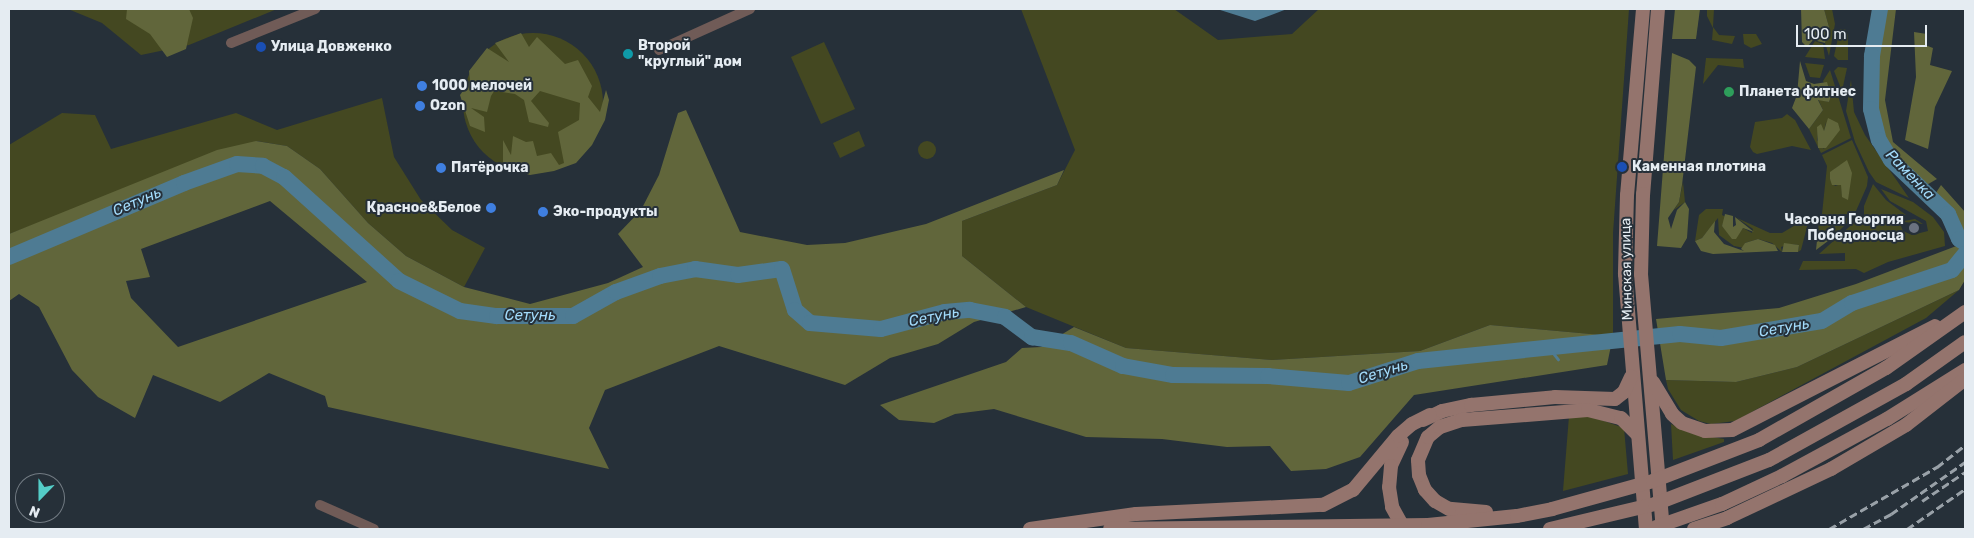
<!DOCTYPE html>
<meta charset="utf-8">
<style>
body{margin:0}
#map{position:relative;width:1974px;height:538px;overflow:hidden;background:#263039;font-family:Rubik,sans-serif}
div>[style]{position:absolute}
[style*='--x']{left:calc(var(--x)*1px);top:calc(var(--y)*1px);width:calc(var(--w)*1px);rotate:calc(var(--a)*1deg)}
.green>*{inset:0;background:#444821}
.round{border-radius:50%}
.forest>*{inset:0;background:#61663b}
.water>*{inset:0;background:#4e7b93}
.stream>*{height:2.5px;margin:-1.25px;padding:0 1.25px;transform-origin:1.25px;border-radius:1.25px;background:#4e7b93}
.river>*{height:16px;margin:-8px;padding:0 8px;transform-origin:8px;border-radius:8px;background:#4e7b93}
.minor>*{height:10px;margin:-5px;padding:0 5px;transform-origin:5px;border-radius:5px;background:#705b57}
.secondary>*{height:14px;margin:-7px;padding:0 7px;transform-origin:7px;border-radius:7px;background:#94746d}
.rail>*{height:2.5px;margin-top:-1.25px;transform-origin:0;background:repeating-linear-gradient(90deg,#99a1a8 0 8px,transparent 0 12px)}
.dots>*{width:14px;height:14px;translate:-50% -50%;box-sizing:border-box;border:2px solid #263039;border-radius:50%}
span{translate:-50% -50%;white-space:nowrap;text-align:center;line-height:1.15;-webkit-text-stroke:4px #263039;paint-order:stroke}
.poi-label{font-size:14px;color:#e5ecf2;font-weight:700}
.left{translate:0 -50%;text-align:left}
.right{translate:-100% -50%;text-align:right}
.street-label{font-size:14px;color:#e5ecf2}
.water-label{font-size:15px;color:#a3dcfc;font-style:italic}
.frame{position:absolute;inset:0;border:10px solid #e5ecf2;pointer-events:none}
.north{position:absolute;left:15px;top:473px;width:50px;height:50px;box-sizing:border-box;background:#263039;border:1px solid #727b83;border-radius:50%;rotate:202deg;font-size:14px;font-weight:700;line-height:20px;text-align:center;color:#e5ecf2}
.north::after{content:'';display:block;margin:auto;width:18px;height:22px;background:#54cdc8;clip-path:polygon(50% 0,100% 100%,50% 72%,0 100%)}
.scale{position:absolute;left:1796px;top:25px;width:131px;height:22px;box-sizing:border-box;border:2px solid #e5ecf2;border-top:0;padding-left:6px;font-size:15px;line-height:18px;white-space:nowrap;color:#e5ecf2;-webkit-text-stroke:4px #263039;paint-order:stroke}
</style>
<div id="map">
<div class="green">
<i style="clip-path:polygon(68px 9px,277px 9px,189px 45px,141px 55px,102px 23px)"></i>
<i style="clip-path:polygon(1021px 9px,1174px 9px,1218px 40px,1292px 34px,1319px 9px,1629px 9px,1613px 233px,1613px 336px,1490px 325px,1420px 351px,1272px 360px,1126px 348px,1026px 307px,962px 256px,962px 221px,1057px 185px,1075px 150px)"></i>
<i style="clip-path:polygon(1707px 9px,1714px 9px,1713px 27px,1719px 35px,1735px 36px,1732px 44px,1712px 40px,1713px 28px,1707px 16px)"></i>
<i style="clip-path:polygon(1824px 9px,1832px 9px,1835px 24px,1829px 56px,1825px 43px,1829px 27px)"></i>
<i style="clip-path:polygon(1840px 29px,1845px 29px,1848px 35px,1848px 60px,1838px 60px,1834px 56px)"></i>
<i class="round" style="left:463px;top:33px;width:140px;height:140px"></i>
<i style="clip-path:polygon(1743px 34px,1756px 34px,1762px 44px,1751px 48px,1744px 44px)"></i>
<i style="clip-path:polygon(1815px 41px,1823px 44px,1825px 59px,1805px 57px)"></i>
<i style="clip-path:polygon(824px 42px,855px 109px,821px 124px,791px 57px)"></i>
<i style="clip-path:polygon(1706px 58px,1743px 59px,1744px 68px,1718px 65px,1703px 84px)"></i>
<i style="clip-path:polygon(1805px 63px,1824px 65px,1820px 78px,1810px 77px)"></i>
<i style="clip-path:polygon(1838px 67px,1847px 68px,1842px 91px,1834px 71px)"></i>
<i style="clip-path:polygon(evenodd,1830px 70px,1851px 138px,1821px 153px,1809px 129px,1823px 110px,1818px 99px,1829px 102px,1831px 96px,1823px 81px,1830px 70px,1826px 122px,1824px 149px,1817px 140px,1818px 132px,1822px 128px,1824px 132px,1826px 122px)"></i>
<i style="clip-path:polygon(1851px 80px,1854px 112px,1865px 135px,1909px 198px,1876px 182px,1869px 172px,1855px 142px,1846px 111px)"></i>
<i style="clip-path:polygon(382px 98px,394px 157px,421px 200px,452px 230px,485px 248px,464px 287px,406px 256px,368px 223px,320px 169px,287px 146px,257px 141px,9px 234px,9px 145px,62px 113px,95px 115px,111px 149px,236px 113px,277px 130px)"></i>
<i style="clip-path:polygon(1787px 114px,1795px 120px,1811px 150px,1792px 146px,1757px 154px,1753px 152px,1750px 147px,1755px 122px,1782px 118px)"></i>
<i style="clip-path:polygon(859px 131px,865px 146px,840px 158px,833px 143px)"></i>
<i style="clip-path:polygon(evenodd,1852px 140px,1868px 177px,1867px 186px,1856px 211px,1851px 214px,1824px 215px,1822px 214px,1827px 166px,1822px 155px,1852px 140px,1840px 165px,1842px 197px,1841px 184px,1835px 186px,1830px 179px,1831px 172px,1840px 165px)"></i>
<i class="round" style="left:918px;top:141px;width:18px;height:18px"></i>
<i style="clip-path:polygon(1683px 182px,1685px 202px,1674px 210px,1679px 202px)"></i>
<i style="clip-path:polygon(1873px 184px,1886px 200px,1906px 215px,1864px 215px,1864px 206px)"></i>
<i style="clip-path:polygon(1881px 189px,1913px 202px,1933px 217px,1944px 232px,1945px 246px,1888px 262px,1864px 273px,1856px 269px,1799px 270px,1803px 261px,1845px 261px,1845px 253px,1819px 254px,1858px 219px,1898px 222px,1915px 219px,1923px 224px,1904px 222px,1901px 226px,1903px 231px,1912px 235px,1928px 231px,1926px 221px,1890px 201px)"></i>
<i style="clip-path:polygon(1706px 209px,1723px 209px,1722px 215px,1726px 217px,1722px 226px,1737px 236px,1743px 228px,1752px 233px,1753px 229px,1737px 218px,1770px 233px,1782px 233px,1809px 217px,1852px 218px,1832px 238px,1828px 232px,1818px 231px,1819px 220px,1809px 219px,1801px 250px,1798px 252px,1799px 245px,1789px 244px,1781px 247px,1782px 252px,1772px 243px,1758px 239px,1745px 243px,1744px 248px,1734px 246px,1719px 235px,1718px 218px,1702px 238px,1695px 241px,1699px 215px)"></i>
<i style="clip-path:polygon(1959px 290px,1926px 318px,1735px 421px,1711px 424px,1699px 421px,1681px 410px,1668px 389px,1666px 380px,1736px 382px,1797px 367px)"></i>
<i style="clip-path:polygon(1569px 416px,1590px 416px,1624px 428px,1628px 474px,1563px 491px)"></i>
<i style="clip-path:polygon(1671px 424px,1690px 433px,1724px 439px,1724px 442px,1673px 460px)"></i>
</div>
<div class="forest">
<i style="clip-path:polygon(127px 9px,189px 9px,193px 18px,186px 49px,167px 57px,150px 34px,126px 19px)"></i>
<i style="clip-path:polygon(1675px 9px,1700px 9px,1696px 39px,1672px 39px)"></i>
<i style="clip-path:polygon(1801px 9px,1824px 9px,1829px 27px,1825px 43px,1813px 40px,1807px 47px,1802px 42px)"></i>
<i style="clip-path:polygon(1880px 9px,1896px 9px,1885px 100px,1893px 142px,1937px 179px,1923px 187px,1891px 160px,1879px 140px,1871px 109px,1872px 56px)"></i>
<i style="clip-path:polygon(1914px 32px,1927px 34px,1925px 45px,1933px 48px,1930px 65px,1952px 71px,1935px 107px,1928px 149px,1905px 140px,1916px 77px)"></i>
<i style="clip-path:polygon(521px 33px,529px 47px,537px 37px,565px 64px,578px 60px,592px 86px,588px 97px,600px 112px,606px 90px,609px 100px,605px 120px,592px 145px,576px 163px,554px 171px,530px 175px,503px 167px,503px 140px,511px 155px,513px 136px,526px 142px,533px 141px,537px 156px,551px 153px,559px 165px,564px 163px,558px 132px,579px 120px,580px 103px,540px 91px,531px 101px,549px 123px,548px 127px,529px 122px,524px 100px,515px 94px,502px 92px,498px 85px,491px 96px,487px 112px,471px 108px,484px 117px,485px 132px,470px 126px,460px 95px,470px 81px,469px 71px,487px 48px,509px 62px,495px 43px)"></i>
<i style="clip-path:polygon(1672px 53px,1689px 60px,1696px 67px,1682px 185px,1679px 202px,1668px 218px,1671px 229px,1677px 210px,1685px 202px,1689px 209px,1687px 238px,1681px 248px,1657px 246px)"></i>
<i style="clip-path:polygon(1800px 61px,1806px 81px,1814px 84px,1827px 82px,1831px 96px,1829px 102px,1818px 100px,1823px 110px,1809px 129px,1792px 108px,1797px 95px)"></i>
<i style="clip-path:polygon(evenodd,686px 110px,740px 232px,807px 245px,845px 243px,926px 224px,1064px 170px,1057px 185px,962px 221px,962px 256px,1026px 307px,974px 322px,938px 344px,890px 358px,845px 385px,719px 346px,605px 390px,589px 428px,609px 469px,328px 407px,325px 396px,269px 373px,220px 402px,153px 375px,135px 418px,98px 397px,72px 370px,39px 307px,19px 294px,9px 301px,9px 234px,217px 150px,256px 141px,287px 146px,320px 169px,368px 223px,406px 256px,464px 287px,530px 304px,608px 283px,643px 267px,618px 234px,641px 210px,659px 175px,678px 113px,686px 110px,270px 201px,367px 282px,178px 347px,131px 298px,126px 281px,150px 277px,141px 249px,270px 201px)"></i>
<i style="clip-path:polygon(1828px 118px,1838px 123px,1840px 130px,1826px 148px,1818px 148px,1817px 127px,1821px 124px,1824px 131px)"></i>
<i style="clip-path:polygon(1847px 160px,1852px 173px,1848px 200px,1842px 197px,1841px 185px,1832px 185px,1830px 179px,1830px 172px)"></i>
<i style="clip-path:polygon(1941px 185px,1965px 212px,1965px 280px,1959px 290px,1797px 367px,1736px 382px,1666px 380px,1656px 319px,1779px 308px,1856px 284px,1959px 245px,1930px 202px)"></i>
<i style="clip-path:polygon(1725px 214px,1733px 216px,1733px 227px,1736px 225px,1735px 217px,1754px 232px,1743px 228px,1736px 239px,1732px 239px,1722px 226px)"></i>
<i style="clip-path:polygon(1715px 221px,1714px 232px,1724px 244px,1744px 251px,1741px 249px,1745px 243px,1758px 239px,1775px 245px,1778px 251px,1713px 254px,1701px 251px,1695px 241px,1702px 238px)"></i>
<i style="clip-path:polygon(1818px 231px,1828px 232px,1832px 238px,1816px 250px)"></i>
<i style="clip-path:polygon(1784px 243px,1799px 245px,1798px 252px,1782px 252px)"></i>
<i style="clip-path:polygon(1490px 325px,1613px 336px,1607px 365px,1414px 395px,1360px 457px,1326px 469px,1291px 471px,1270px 446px,1227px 447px,1162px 439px,1086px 437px,994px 409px,955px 414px,934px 423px,899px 420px,880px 405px,1006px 362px,1022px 348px,1041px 347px,1074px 327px,1126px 348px,1272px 360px,1420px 351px)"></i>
</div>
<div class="water">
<i style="clip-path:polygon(1217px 9px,1287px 9px,1255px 21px)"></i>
</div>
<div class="stream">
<i style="--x:1550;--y:349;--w:13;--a:51"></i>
</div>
<div class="river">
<i style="--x:1880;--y:9;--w:48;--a:99.7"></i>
<i style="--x:1872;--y:56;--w:53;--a:91.1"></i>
<i style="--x:1871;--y:109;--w:32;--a:76"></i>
<i style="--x:1879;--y:140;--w:23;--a:59"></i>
<i style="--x:1891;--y:160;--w:79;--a:43.5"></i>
<i style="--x:1948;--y:214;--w:27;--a:66"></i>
<i style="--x:1959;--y:239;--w:7;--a:34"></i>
<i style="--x:9;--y:257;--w:190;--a:-22.9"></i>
<i style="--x:184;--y:183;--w:56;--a:-19.7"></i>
<i style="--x:237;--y:164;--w:26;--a:4"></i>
<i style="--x:263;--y:166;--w:24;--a:28"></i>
<i style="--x:284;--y:177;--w:155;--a:42.1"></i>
<i style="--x:399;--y:281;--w:68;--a:26.2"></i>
<i style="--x:460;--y:311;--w:37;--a:8"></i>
<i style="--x:497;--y:316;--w:76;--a:0"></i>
<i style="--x:573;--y:316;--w:49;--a:-29.2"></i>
<i style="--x:616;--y:292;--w:47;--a:-20"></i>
<i style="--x:660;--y:276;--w:36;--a:-11"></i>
<i style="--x:695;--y:269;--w:43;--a:7.9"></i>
<i style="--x:738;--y:275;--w:44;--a:-7.8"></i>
<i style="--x:782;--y:269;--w:43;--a:72.4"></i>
<i style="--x:795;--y:310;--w:20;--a:41"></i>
<i style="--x:810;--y:323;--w:71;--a:4.8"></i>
<i style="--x:881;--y:329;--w:66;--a:-14.9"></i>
<i style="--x:945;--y:312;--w:25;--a:-5"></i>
<i style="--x:970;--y:310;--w:36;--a:11"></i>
<i style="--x:1005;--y:317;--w:34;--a:37"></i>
<i style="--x:1032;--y:337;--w:39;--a:9"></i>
<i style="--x:1071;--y:343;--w:57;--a:23.9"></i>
<i style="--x:1123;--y:366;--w:51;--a:10.2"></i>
<i style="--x:1173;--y:375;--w:95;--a:0.6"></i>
<i style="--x:1268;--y:376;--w:81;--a:4.9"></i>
<i style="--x:1349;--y:383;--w:72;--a:-17.7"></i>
<i style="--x:1418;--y:361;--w:263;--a:-5.9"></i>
<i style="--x:1680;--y:334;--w:41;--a:5.6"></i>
<i style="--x:1721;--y:338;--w:102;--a:-9.6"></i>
<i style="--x:1822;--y:321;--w:35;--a:-31"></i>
<i style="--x:1852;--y:303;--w:105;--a:-18.3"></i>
<i style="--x:1952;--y:270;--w:21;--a:-51"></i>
</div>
<div class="minor">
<i style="--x:231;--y:43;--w:91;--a:-22"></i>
<i style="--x:659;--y:50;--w:100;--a:-24.3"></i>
<i style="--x:320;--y:505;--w:59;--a:24"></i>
</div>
<div class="secondary">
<i style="--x:1643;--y:9;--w:187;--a:94.9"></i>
<i style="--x:1627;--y:195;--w:79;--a:91.5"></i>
<i style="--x:1625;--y:274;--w:256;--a:85.3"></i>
<i style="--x:1658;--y:9;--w:186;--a:94.6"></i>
<i style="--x:1643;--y:194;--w:80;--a:91.4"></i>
<i style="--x:1641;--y:274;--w:256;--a:85.1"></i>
<i style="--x:1653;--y:382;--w:37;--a:59"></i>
<i style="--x:1672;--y:414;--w:13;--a:42"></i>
<i style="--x:1682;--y:423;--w:24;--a:19"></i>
<i style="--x:1705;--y:431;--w:27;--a:-2"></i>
<i style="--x:1732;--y:430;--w:228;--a:-27.1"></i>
<i style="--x:1423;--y:420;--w:21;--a:-25"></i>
<i style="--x:1442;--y:411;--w:30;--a:-12"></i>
<i style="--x:1471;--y:405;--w:84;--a:-5.4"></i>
<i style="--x:1555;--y:397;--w:60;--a:1.9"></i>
<i style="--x:1615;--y:399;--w:11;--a:-38"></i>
<i style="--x:1624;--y:392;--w:17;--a:-65"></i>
<i style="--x:1402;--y:442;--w:26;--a:115"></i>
<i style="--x:1391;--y:466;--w:21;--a:95"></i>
<i style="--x:1389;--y:487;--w:20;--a:81"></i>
<i style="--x:1392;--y:507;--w:25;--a:61"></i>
<i style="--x:1486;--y:512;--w:37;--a:-175"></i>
<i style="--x:1449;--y:509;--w:16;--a:-150"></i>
<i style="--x:1435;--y:501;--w:15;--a:-132"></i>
<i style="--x:1425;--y:490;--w:16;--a:-112"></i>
<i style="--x:1419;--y:475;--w:15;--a:-94"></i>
<i style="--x:1418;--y:460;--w:25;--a:-67"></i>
<i style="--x:1428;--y:437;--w:16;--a:-40"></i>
<i style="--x:1440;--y:427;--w:23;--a:-18"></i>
<i style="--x:1462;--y:420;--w:126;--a:-4.5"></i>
<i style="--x:1588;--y:410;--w:34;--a:14"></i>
<i style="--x:1621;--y:418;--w:23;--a:45"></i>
<i style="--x:1656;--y:527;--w:70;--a:-19.2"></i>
<i style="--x:1722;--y:504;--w:66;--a:-25"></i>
<i style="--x:1782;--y:476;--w:119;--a:-28.5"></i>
<i style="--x:1887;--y:419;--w:92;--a:-32.1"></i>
<i style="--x:1030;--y:529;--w:107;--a:-8.1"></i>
<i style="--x:1136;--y:514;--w:187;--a:-2.8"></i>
<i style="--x:1323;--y:505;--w:34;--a:-27"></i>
<i style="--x:1353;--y:490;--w:70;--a:-50.2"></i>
<i style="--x:1398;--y:436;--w:18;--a:-41"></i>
<i style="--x:1412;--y:424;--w:20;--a:-27"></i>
<i style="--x:1110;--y:529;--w:318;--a:-0.7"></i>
<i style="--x:1428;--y:525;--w:89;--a:-5.8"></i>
<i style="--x:1517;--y:516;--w:36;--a:-11"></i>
<i style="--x:1552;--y:509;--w:105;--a:-15.5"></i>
<i style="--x:1653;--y:481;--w:114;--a:-21.1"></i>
<i style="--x:1759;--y:440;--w:146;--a:-29.6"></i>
<i style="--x:1886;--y:368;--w:97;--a:-35.3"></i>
<i style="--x:1550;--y:529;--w:108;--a:-13.4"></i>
<i style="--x:1655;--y:504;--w:122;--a:-21.1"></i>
<i style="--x:1769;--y:460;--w:157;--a:-29"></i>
<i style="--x:1906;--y:384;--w:72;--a:-35.4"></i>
<i style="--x:1694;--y:529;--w:35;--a:-18"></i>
<i style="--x:1727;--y:518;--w:115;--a:-25.2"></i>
<i style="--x:1831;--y:469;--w:87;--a:-30.4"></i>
<i style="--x:1906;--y:425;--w:75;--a:-37.9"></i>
</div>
<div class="rail">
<i style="--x:1922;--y:501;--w:52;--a:-34"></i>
<i style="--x:1829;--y:529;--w:125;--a:-29.9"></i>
<i style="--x:1937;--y:467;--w:36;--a:-38"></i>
<i style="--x:1863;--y:529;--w:32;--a:-28"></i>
<i style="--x:1891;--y:514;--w:90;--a:-35.1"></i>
<i style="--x:1907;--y:529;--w:70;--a:-34.6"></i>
</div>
<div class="dots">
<i style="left:261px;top:47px;background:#1a4fb4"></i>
<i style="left:628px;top:54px;background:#0f9aa8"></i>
<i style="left:422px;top:86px;background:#3f7fe0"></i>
<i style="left:1729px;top:92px;background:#2e9e5b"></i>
<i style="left:420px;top:106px;background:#3f7fe0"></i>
<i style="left:1622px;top:167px;background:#1a4fb4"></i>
<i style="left:441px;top:168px;background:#3f7fe0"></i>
<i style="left:491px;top:208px;background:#3f7fe0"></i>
<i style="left:543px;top:212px;background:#3f7fe0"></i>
<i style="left:1914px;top:228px;background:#6b7280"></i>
</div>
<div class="poi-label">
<span class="left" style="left:638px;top:54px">Второй<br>"круглый" дом</span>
<span class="left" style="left:271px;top:47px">Улица Довженко</span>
<span class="left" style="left:432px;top:86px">1000 мелочей</span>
<span class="left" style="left:1739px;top:92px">Планета фитнес</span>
<span class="left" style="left:430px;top:106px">Ozon</span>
<span class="left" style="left:1632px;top:167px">Каменная плотина</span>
<span class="left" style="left:451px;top:168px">Пятёрочка</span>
<span class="right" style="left:481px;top:208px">Красное&amp;Белое</span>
<span class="left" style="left:553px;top:212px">Эко-продукты</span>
<span class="right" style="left:1904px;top:228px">Часовня Георгия<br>Победоносца</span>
</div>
<div class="street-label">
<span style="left:1627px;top:269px;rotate:-91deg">Минская улица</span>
</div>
<div class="water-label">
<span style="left:1910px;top:175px;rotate:46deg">Раменка</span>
<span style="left:137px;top:202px;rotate:-23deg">Сетунь</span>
<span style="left:530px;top:316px">Сетунь</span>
<span style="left:934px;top:317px;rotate:-11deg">Сетунь</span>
<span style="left:1784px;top:328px;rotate:-10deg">Сетунь</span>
<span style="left:1383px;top:372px;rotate:-17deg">Сетунь</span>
</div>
<div class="frame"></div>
<div class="north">N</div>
<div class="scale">100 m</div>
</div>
